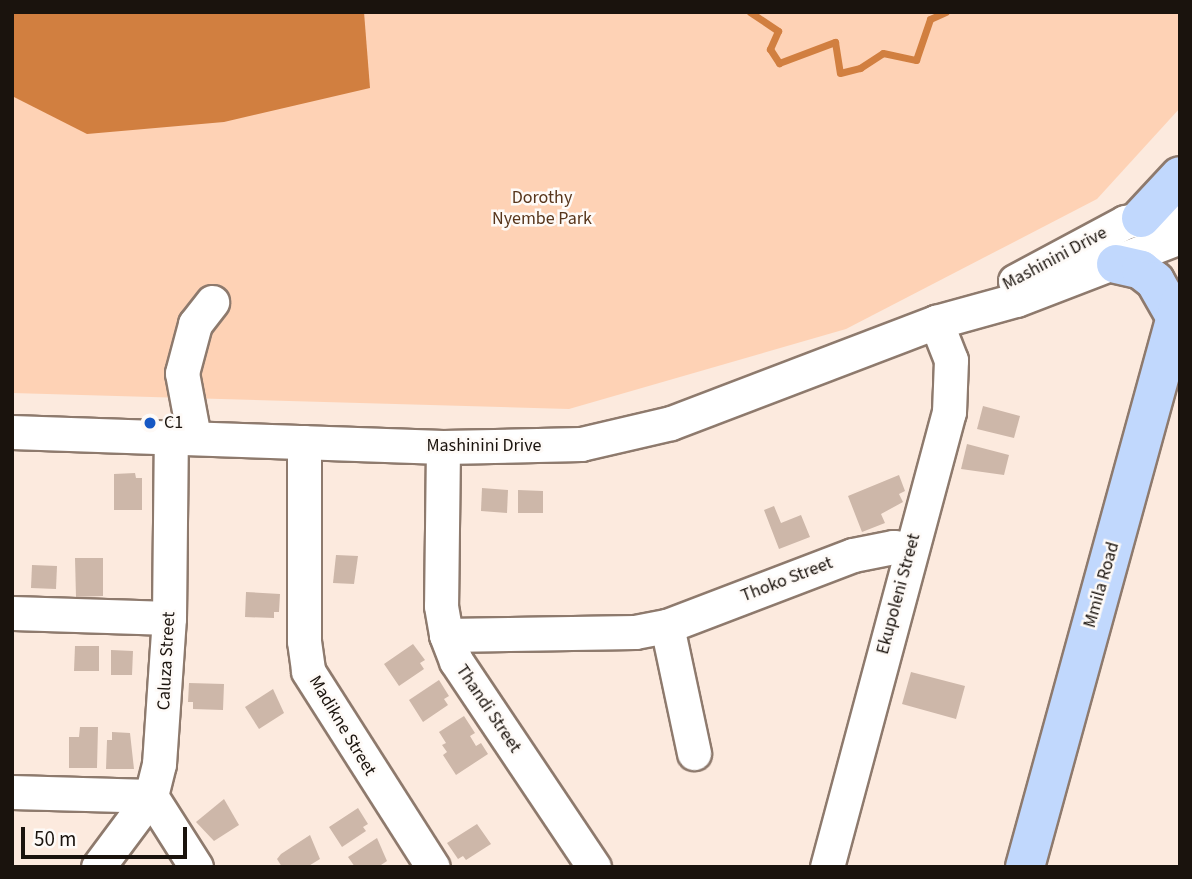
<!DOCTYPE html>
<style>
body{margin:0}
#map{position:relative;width:1192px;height:879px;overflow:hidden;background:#fceade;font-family:"Source Sans 3",sans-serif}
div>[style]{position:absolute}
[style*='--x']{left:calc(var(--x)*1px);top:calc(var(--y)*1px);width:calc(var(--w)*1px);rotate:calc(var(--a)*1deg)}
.green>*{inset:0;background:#fed2b5}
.water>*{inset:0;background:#d17f40}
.stream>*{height:7px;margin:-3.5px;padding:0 3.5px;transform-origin:3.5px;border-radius:3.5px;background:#d17f40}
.building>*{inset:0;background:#cdb7a9}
.roads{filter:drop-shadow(2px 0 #8e7a6d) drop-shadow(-2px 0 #8e7a6d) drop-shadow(0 2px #8e7a6d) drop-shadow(0 -2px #8e7a6d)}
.minor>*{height:33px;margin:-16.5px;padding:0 16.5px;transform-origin:16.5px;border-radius:16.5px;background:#fff}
.major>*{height:38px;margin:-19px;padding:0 19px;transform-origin:19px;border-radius:19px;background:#c1d8fd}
.dots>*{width:19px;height:19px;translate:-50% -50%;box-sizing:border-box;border:4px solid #fefaf7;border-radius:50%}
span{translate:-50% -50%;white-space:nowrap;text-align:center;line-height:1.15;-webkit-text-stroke:5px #fefaf7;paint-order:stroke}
.park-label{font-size:18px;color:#58361c}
.street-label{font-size:18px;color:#1a130d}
.poi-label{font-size:18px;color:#1a130d}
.left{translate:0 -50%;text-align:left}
.frame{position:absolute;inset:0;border:14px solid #1a130d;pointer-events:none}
.scale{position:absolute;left:21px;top:827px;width:166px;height:32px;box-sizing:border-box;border:4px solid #1a130d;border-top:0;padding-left:9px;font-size:21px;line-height:24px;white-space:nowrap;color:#1a130d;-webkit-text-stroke:5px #fefaf7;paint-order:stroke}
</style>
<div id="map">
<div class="green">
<i style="clip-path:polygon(12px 12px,1180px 12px,1180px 108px,1097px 199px,846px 329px,569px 409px,12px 393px)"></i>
</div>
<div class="water">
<i style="clip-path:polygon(12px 12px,364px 12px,370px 88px,224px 122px,87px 134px,12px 96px)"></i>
</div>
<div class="stream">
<i style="--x:750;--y:12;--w:34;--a:34"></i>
<i style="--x:778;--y:31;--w:20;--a:114"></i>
<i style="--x:770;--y:49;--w:17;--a:57"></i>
<i style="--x:779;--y:63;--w:60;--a:-20.6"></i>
<i style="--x:835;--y:42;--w:31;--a:81"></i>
<i style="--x:840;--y:73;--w:21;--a:-14"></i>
<i style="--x:860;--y:68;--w:27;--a:-33"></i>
<i style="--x:883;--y:53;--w:34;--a:12"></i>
<i style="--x:916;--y:60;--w:43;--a:-71.1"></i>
<i style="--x:930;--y:19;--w:17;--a:-24"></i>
</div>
<div class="building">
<i style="clip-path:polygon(983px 406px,1020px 416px,1014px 438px,977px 429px)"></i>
<i style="clip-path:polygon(967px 444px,1009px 455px,1004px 475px,961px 469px)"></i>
<i style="clip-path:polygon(135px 473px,136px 478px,142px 478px,142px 510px,114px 510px,114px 474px)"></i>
<i style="clip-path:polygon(899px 475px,905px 491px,899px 494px,903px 502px,881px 514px,885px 523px,862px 532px,848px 496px)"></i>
<i style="clip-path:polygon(482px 488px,508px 490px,507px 513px,481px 511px)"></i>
<i style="clip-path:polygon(518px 490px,543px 491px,543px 513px,518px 513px)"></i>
<i style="clip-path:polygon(774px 506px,781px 523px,801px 515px,810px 537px,779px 549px,764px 510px)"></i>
<i style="clip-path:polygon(336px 555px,358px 556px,354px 584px,333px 583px)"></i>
<i style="clip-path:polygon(75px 558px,103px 558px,103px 596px,76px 597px)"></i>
<i style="clip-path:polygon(32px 565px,57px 566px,56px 589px,31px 588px)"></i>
<i style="clip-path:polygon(246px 592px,280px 594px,279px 612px,274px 612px,274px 618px,245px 617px)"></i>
<i style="clip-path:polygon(413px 644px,425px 660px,420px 663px,424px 669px,399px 686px,384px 664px)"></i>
<i style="clip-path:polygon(75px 646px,99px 646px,99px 671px,74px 671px)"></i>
<i style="clip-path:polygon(111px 650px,133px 651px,132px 675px,111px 675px)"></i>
<i style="clip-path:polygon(911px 672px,965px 686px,956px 719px,902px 704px)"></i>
<i style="clip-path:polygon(439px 680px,449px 696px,444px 699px,448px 705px,423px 722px,409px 700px)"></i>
<i style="clip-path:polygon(189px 683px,224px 684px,223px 710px,193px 709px,193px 702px,188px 702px)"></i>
<i style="clip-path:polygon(273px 689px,284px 713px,259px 729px,245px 707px)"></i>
<i style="clip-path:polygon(464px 716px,475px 733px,470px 736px,476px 746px,481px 743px,488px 754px,456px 775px,443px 755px,447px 752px,442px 745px,446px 743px,439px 732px)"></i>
<i style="clip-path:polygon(80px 727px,98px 727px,97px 768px,69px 768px,69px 737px,79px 737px)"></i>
<i style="clip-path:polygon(112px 732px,130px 733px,134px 769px,106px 769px,107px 740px,112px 740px)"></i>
<i style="clip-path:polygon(224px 799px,239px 825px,214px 841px,196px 822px)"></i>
<i style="clip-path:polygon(358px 808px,368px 824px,363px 827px,366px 831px,342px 847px,329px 827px)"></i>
<i style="clip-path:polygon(477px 824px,491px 844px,466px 860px,463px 856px,458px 859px,447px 843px)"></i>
<i style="clip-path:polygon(310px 835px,320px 859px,307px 867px,282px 867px,277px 859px,281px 854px)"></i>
<i style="clip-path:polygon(377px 838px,387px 861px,378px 867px,355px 867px,348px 857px)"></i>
</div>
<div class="roads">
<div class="minor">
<i style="--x:1015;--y:281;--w:125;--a:-28.2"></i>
<i style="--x:1125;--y:222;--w:32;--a:-13"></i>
<i style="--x:1156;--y:215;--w:24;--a:2"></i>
<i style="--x:12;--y:432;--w:431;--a:2"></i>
<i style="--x:443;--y:447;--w:138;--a:-1.2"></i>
<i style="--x:581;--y:444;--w:92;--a:-13.1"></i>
<i style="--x:671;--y:423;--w:284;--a:-20.9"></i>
<i style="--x:936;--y:322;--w:83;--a:-15.4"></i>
<i style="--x:1016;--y:300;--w:176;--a:-21"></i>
<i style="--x:194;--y:437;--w:65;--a:-100.6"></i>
<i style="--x:182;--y:373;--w:51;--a:-75.1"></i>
<i style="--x:195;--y:324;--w:28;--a:-52"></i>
<i style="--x:304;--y:442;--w:199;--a:90"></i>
<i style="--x:304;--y:641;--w:30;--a:82"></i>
<i style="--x:308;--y:671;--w:232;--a:57.5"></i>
<i style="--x:443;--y:447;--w:159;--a:90.7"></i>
<i style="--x:441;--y:606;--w:29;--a:80"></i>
<i style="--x:446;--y:635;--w:28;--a:69"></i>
<i style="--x:456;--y:661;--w:248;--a:56.2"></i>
<i style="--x:12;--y:613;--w:157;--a:1.8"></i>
<i style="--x:667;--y:626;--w:130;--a:78"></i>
<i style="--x:446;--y:635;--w:189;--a:-0.9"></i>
<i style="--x:635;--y:632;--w:33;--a:-11"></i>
<i style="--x:667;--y:626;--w:199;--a:-20.9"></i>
<i style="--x:853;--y:555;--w:41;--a:-11.3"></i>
<i style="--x:893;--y:547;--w:18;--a:6"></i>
<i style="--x:12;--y:792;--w:139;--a:1.6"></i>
<i style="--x:151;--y:796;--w:84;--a:57.6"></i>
<i style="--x:98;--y:867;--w:89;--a:-53.3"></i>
<i style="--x:151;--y:796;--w:33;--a:-76"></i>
<i style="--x:159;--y:764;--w:146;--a:-86.1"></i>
<i style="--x:169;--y:618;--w:181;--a:-89.4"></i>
<i style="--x:827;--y:867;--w:471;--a:-75"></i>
<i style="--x:949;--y:412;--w:52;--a:-87.8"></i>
<i style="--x:951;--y:360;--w:41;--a:-111.5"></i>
</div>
<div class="major">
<i style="--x:1141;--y:218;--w:57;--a:-47.1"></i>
<i style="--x:1116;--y:264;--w:26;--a:13"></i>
<i style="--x:1141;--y:270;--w:18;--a:38"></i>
<i style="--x:1155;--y:281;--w:43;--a:60.4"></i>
<i style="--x:1025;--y:867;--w:586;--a:-74.66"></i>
</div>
</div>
<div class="dots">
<i style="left:150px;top:423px;background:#1657c3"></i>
</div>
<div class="park-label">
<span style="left:542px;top:209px">Dorothy<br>Nyembe Park</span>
</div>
<div class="street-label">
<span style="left:1055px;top:259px;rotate:-28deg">Mashinini Drive</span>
<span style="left:484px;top:446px">Mashinini Drive</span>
<span style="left:787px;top:580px;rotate:-21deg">Thoko Street</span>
<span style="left:1102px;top:585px;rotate:-74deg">Mmila Road</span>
<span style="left:899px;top:594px;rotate:-75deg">Ekupoleni Street</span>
<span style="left:167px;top:661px;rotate:-87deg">Caluza Street</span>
<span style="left:488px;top:709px;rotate:56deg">Thandi Street</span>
<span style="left:342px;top:726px;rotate:59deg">Madikne Street</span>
</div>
<div class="poi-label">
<span class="left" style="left:164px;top:423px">C1</span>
</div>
<div class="frame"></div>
<div class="scale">50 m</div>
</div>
